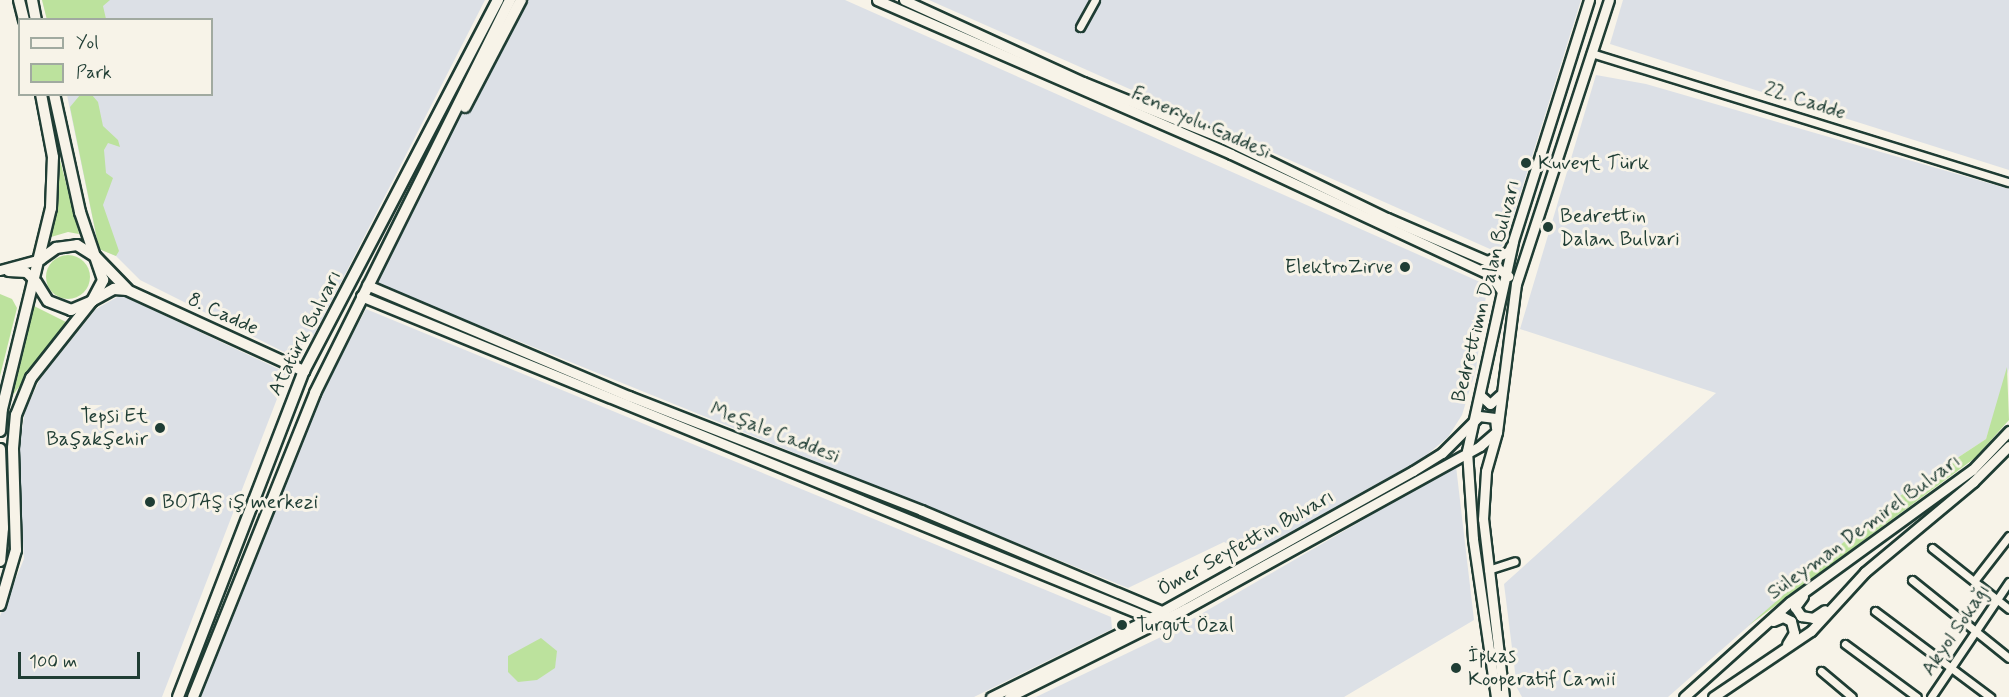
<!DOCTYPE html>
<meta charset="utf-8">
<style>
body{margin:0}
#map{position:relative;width:2009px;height:697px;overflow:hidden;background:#f7f3e8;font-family:Mynerve,sans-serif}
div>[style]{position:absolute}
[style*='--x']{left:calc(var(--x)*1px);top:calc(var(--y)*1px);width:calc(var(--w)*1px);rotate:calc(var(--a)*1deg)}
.built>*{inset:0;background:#dce0e6}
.green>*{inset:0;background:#bce29d}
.round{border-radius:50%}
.roads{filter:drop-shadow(2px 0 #1f3d34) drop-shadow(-2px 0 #1f3d34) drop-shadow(0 2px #1f3d34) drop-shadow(0 -2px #1f3d34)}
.street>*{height:7px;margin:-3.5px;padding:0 3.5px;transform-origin:3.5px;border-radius:3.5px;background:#f7f3e8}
.secondary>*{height:9px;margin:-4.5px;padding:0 4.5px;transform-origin:4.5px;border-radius:4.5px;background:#f7f3e8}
.primary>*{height:10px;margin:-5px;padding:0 5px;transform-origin:5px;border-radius:5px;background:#f7f3e8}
.dots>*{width:16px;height:16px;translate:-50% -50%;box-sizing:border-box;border:3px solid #f7f3e8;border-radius:50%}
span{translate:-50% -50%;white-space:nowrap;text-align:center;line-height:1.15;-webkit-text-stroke:6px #f7f3e8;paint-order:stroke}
.street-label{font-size:20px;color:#1f3d34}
.poi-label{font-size:20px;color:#1f3d34}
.left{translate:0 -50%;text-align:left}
.right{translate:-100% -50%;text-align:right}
.legend{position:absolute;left:18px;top:18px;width:195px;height:78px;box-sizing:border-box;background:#f7f3e8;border:2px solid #a1aaa0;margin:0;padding:8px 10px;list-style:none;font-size:18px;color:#1f3d34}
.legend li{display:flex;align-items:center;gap:12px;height:30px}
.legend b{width:30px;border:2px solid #a1aaa0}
.scale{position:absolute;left:18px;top:652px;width:122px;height:27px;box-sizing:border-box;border:3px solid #1f3d34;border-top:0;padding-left:8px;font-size:18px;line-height:21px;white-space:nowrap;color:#1f3d34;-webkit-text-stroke:4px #f7f3e8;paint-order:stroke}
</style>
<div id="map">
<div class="built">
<i style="clip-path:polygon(42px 0,485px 0,312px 339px,288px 354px,140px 280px,116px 256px,99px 249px,67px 95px,212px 94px,212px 20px,47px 19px)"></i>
<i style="clip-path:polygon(519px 0,845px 0,1480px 282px,1486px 296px,1476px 369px,1462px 415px,1448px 437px,1423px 458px,1262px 548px,1244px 551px,1224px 542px,1128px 588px,375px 283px)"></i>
<i style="clip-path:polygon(929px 0,1581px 0,1506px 239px,1501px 247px,1490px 249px)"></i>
<i style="clip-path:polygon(1623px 0,2009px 0,2009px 170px,1610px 44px)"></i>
<i style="clip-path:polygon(1596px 75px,1646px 84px,2009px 189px,2009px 368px,1986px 439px,1886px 505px,1668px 697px,1522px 697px,1517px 688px,1504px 584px,1716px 393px,1520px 329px)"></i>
<i style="clip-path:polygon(121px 295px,287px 373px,162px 697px,0 697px,0 616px,24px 559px,18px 456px,25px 411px,40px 379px,96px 309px)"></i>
<i style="clip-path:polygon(366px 309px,1111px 617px,1112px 629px,974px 697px,201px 697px,314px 405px)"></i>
<i style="clip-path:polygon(1456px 466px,1474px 620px,1344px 697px,1036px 697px,1163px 636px)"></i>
</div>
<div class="green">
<i style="clip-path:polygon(42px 0,110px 0,103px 6px,106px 19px,47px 20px)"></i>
<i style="clip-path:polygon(80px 95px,92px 95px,98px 102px,103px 126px,118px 140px,120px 147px,108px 143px,104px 150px,106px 173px,113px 178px,103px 205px,119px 251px,116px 256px,99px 249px,70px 107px)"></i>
<i style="clip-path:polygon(60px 160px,79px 234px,68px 232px,51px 237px,58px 206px)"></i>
<i class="round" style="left:46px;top:255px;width:44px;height:44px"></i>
<i style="clip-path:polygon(0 294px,12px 299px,17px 308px,0 376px)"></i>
<i style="clip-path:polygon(34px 306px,66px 322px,13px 395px)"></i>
<i style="clip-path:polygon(2007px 367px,2009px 420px,1975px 458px,1748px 626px,1886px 505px,1986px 439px)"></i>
<i style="clip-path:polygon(541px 638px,557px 651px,555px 668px,537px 680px,518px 682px,508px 672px,508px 656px)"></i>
</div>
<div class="roads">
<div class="street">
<i style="--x:1080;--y:27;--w:31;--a:-61"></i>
<i style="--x:1591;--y:53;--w:437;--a:17.2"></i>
<i style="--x:1932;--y:548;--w:98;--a:38.4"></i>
<i style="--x:1488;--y:570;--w:28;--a:-18"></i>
<i style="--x:1912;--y:580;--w:124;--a:38.8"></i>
<i style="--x:1974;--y:581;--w:57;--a:-52.1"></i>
<i style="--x:1875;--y:611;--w:144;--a:36.8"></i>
<i style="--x:1845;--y:644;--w:89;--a:36.4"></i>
<i style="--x:1821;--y:671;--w:40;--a:40"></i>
<i style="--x:1931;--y:697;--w:139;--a:-55.9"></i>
</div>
<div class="secondary">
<i style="--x:877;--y:0;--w:386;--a:23.5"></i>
<i style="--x:1231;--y:154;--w:287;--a:25"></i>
<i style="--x:1491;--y:275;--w:18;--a:56"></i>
<i style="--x:904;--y:0;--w:197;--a:24.6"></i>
<i style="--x:1083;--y:82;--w:152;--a:22"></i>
<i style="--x:1224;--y:139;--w:181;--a:25.9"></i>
<i style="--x:1387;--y:218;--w:111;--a:23.3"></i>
<i style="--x:1489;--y:262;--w:24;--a:36"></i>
<i style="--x:1487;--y:261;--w:24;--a:-24"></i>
<i style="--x:1509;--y:251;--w:5;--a:-68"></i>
<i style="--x:0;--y:270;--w:42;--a:-15"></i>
<i style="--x:8;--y:271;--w:18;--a:3"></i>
<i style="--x:26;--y:272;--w:14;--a:45"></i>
<i style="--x:367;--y:285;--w:285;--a:23"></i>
<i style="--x:629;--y:396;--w:313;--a:21.3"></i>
<i style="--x:921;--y:510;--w:260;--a:22.8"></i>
<i style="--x:1161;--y:611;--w:9;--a:49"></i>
<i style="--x:361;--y:296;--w:852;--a:22.2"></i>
<i style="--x:1150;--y:618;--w:8;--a:60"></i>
<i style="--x:1481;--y:396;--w:12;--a:42"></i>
<i style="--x:1490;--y:404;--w:13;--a:-42"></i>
<i style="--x:1803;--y:596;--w:14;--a:126"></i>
<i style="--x:1795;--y:607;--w:11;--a:56"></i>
<i style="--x:1801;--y:616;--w:12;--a:9"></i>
<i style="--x:1813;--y:618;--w:14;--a:-34"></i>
<i style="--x:1773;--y:621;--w:11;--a:-22"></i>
<i style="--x:1783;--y:617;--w:9;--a:27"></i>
<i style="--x:1791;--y:621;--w:12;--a:76"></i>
<i style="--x:1794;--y:633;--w:13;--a:122"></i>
<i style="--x:991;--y:697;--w:178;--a:-26.4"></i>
<i style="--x:1150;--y:618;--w:301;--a:-29.2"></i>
<i style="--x:1413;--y:471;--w:34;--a:-32"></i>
<i style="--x:1442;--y:453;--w:52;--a:-45"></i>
<i style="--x:1479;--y:416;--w:16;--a:7"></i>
<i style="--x:1495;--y:418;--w:10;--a:84"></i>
<i style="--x:1009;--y:697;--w:197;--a:-26.6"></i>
<i style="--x:1185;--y:609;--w:337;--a:-28.9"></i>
<i style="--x:1480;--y:446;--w:21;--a:-41"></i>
<i style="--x:1496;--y:697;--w:160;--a:-98.3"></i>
<i style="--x:1473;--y:539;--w:88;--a:-93.9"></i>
<i style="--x:1467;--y:451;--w:215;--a:-77.6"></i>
<i style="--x:1513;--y:241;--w:253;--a:-72.5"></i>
<i style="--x:1504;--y:697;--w:179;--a:-96.7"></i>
<i style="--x:1483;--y:519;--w:48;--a:-86.4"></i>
<i style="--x:1486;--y:471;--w:41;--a:-74.2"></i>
<i style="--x:1497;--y:432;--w:149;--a:-82.7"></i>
<i style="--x:1516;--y:284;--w:299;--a:-71.9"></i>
<i style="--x:1684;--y:697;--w:142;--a:-41.9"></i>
<i style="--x:1790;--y:602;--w:225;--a:-36"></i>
<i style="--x:1972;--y:470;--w:54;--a:-46.5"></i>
<i style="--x:1713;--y:697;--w:118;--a:-34"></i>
<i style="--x:1811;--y:631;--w:80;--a:-47.5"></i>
<i style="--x:1865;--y:572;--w:141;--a:-39.8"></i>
<i style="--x:1973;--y:482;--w:51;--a:-45"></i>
</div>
<div class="primary">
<i style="--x:19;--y:0;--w:21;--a:76"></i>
<i style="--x:32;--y:0;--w:20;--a:79"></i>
<i style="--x:465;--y:107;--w:121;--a:-62.4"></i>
<i style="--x:41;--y:259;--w:19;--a:-36"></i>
<i style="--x:56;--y:248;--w:21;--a:-8"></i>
<i style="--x:77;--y:245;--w:22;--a:32"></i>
<i style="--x:96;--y:257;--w:45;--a:45.9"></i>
<i style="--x:36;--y:282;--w:22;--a:58"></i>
<i style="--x:48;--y:301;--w:25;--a:21"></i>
<i style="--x:71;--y:310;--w:23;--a:-23"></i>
<i style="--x:92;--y:301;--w:24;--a:-62"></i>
<i style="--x:103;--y:280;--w:72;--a:-108.7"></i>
<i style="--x:80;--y:212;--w:121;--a:-102.4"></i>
<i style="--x:0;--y:431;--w:22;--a:-85"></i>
<i style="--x:2;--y:409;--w:207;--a:-76.3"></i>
<i style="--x:51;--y:208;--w:51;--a:-87.8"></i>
<i style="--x:53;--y:157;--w:64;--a:-100.8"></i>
<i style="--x:0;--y:449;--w:79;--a:87.8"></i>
<i style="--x:3;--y:528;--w:33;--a:95"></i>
<i style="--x:0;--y:605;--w:57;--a:-73.8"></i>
<i style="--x:16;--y:550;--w:102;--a:-91.7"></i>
<i style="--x:13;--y:448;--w:33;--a:-85"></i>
<i style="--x:16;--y:415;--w:40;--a:-68"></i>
<i style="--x:31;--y:378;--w:98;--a:-51.6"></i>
<i style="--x:92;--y:301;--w:25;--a:-29"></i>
<i style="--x:114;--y:289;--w:13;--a:4"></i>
<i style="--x:127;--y:290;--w:195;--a:24.6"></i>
<i style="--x:178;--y:697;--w:350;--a:-68.9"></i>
<i style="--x:304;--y:371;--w:419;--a:-62.4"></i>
<i style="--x:193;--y:697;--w:328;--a:-68.1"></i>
<i style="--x:315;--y:393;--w:439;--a:-63.6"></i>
</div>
</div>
<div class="dots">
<i style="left:1526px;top:163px;background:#1f3d34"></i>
<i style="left:1548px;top:227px;background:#1f3d34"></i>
<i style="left:1405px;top:267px;background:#1f3d34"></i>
<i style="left:160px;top:428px;background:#1f3d34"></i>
<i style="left:150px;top:502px;background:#1f3d34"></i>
<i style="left:1122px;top:625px;background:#1f3d34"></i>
<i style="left:1456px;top:668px;background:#1f3d34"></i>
</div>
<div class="street-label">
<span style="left:1805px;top:101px;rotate:18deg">22. Cadde</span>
<span style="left:1201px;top:123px;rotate:24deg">Feneryolu Caddesi</span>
<span style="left:1486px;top:291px;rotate:-76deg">Bedrettimn Dalan Bulvarı</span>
<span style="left:223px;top:314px;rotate:25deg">8. Cadde</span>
<span style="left:305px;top:333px;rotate:-63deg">Atatürk Bulvarı</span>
<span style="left:775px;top:433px;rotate:21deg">Meşale Caddesi</span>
<span style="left:1864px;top:527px;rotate:-36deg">Süleyman Demirel Bulvarı</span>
<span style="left:1246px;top:543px;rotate:-29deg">Ömer Seyfettin Bulvarı</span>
<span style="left:1956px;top:630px;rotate:-56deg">Akyol Sokağı</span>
</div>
<div class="poi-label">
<span class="left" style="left:1538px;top:163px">Kuveyt Türk</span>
<span class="left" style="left:1560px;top:228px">Bedrettin<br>Dalan Bulvari</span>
<span class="right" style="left:1393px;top:267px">ElektroZirve</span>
<span class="right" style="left:148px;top:428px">Tepsi Et<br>Başakşehir</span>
<span class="left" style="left:162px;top:502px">BOTAŞ iş merkezi</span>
<span class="left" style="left:1136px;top:625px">Turgut Özal</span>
<span class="left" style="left:1468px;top:668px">İpkas<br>Kooperatif Camii</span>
</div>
<ul class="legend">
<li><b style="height:8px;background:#f7f3e8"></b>Yol</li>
<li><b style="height:16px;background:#bce29d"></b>Park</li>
</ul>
<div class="scale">100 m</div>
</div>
